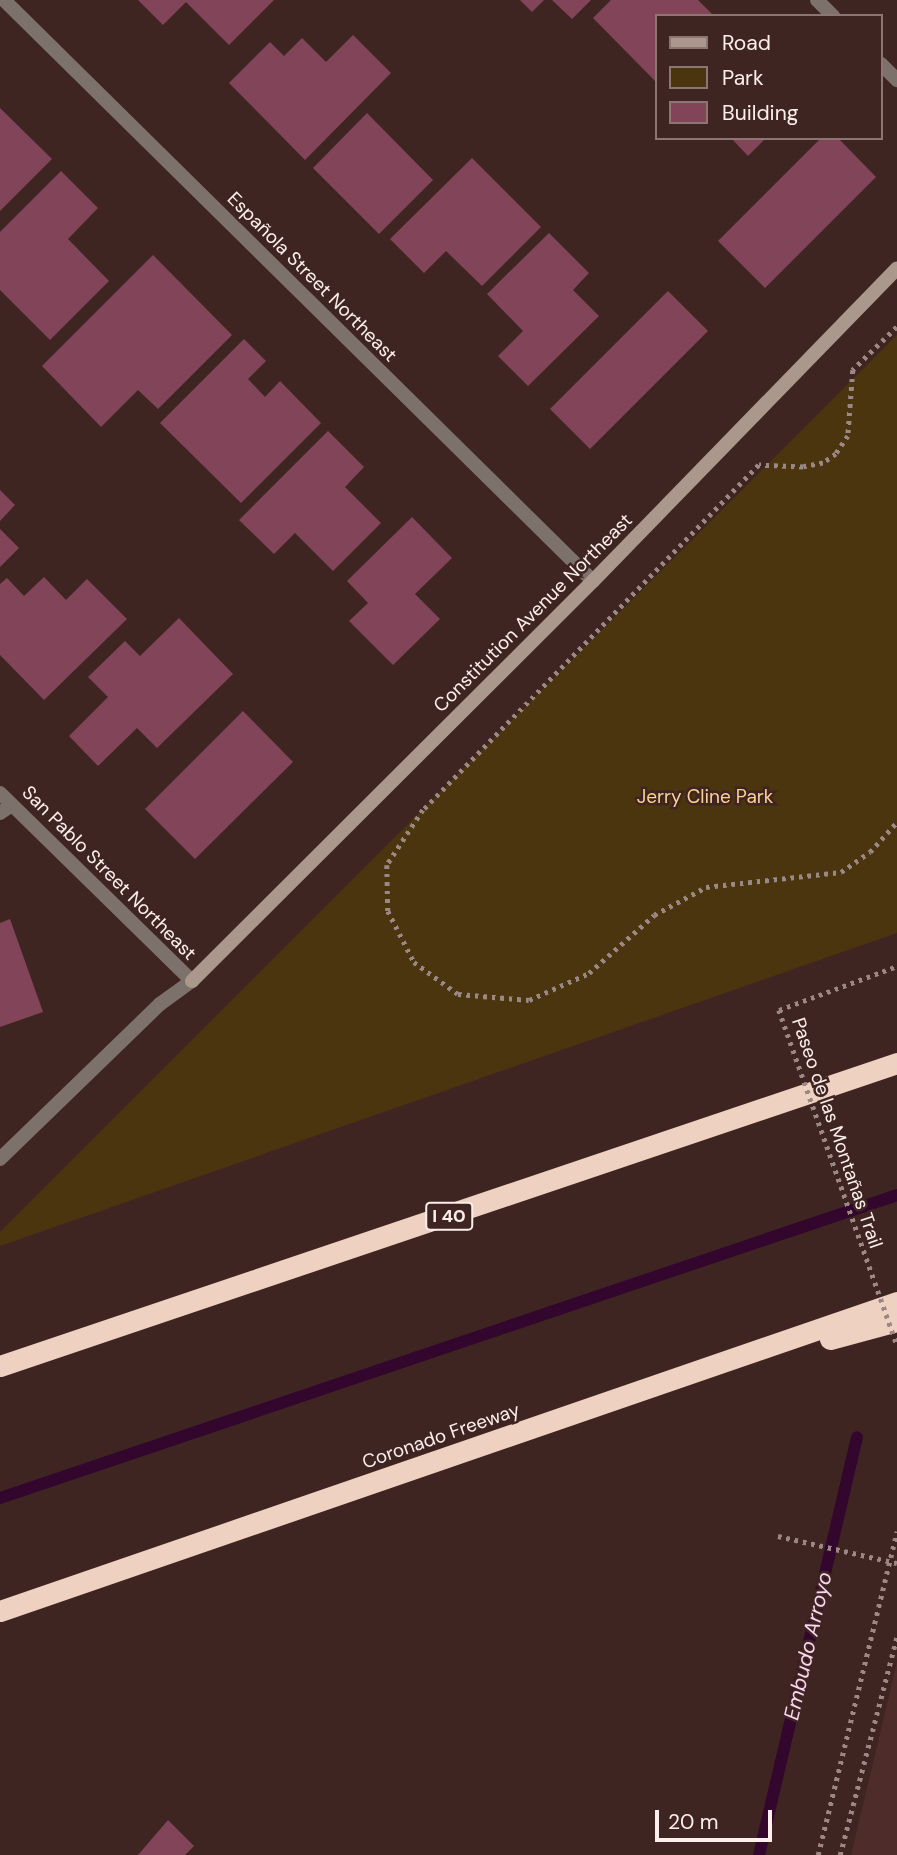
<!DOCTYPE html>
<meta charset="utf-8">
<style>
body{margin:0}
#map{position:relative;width:897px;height:1855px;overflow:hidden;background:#3f2522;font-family:"DM Sans",sans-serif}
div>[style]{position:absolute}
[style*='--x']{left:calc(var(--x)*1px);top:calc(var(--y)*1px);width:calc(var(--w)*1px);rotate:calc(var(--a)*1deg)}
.built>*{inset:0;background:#4d2c29}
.green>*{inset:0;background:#4a350f}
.stream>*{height:12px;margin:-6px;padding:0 6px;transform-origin:6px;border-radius:6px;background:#33072d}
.building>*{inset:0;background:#814458}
.path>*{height:4.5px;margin-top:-2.25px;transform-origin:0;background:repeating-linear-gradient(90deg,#9b8784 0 3.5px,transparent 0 8.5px)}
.lane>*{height:14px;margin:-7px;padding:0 7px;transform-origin:7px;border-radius:7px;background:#7d726b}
.street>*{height:14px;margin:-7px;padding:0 7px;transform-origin:7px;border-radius:7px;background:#7d726b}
.secondary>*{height:14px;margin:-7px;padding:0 7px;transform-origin:7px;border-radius:7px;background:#ab988d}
.highway>*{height:21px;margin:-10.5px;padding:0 10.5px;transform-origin:10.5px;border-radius:10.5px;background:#eed1c0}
.path-bridge>*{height:4.5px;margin-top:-2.25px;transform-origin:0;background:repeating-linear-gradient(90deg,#9b8784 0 3.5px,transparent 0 8.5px)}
span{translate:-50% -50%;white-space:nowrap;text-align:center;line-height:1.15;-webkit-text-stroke:5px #3f2522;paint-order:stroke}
.shield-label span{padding:2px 5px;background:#3f2522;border:2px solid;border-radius:5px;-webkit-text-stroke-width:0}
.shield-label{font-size:18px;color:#feefed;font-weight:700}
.street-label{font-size:19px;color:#feefed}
.park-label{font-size:19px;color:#fcd392}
.water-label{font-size:21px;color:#f8d8f0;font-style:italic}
.legend{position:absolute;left:655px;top:14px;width:228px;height:126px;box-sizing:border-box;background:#3f2522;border:2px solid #8b7673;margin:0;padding:9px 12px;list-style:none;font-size:21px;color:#feefed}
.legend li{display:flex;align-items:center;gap:14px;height:35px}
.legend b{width:35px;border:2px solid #8b7673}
.scale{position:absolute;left:655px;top:1810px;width:117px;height:32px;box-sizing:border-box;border:4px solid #feefed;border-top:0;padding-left:9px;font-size:21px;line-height:24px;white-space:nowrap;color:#feefed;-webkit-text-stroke:5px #3f2522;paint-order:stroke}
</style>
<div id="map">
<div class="built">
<i style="clip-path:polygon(897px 1662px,897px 1855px,851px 1855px)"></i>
</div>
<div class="green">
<i style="clip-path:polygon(897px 335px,897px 933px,0 1246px,0 1232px)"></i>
</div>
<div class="stream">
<i style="--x:0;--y:1498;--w:947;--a:-18.66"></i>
<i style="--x:759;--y:1855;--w:429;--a:-76.8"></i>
</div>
<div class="building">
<i style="clip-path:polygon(138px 0,274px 0,229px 45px,186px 2px,163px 25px)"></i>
<i style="clip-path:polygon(520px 0,544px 0,532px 12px)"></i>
<i style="clip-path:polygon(552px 0,591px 0,572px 19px)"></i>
<i style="clip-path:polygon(611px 0,698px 0,714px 16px,657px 16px,657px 83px,593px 18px)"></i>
<i style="clip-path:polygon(353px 35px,391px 73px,305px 160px,229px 83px,270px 42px,284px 56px,302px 38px,326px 62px)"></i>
<i style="clip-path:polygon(0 108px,52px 159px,0 211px)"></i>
<i style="clip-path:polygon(367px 113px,433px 180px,379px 234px,313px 168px)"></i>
<i style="clip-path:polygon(731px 138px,766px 138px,748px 156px)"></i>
<i style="clip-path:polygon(821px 138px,838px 138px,876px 177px,765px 288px,718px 241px)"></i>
<i style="clip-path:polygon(472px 158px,541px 227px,482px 286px,446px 251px,424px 273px,390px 239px)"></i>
<i style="clip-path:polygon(61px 171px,98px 208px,68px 239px,109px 281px,50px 340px,0 290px,0 232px)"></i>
<i style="clip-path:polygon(549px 233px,589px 273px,573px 290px,599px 316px,528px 386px,498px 356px,523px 331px,487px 294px)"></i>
<i style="clip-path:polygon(153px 255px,232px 335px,158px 409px,138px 390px,101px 427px,42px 366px)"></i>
<i style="clip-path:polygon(668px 291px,708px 331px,590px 449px,550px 409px)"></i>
<i style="clip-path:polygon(244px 339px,266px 361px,248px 379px,265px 397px,280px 381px,321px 423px,241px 503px,160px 423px)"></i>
<i style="clip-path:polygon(328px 431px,364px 467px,345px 487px,381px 523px,333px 571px,295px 533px,274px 554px,239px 520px)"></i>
<i style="clip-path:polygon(0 490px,15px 505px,0 521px)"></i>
<i style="clip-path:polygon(412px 517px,452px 558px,415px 594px,440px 619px,393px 665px,349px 621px,368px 603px,347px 581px)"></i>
<i style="clip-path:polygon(0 529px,19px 548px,0 567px)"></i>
<i style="clip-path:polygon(44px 577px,66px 600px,87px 579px,127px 619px,44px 700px,0 655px,0 584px,7px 578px,24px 596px)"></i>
<i style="clip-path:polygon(179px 618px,233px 674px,157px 748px,137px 728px,98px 766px,69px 736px,108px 697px,88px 677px,125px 641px,140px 656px)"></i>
<i style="clip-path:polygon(243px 711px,293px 762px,195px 859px,145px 809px)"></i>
<i style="clip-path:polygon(10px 919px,43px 1012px,0 1027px,0 923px)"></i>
<i style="clip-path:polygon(168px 1820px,194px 1846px,185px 1855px,138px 1855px)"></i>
</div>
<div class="path">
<i style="--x:897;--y:327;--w:62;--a:135.7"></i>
<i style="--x:853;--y:370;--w:66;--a:94.3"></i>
<i style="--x:848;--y:436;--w:22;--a:124"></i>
<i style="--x:836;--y:454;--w:16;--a:145"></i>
<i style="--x:823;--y:463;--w:20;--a:169"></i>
<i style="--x:803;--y:467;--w:44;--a:-177.4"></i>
<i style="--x:759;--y:465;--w:482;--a:134.2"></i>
<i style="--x:423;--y:810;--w:66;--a:123.2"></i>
<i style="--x:387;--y:865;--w:46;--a:88.8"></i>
<i style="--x:388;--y:911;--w:57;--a:63"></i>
<i style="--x:414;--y:962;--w:54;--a:36"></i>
<i style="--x:458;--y:994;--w:71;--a:4.8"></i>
<i style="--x:529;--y:1000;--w:66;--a:-24.2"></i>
<i style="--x:589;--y:973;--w:87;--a:-41.7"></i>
<i style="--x:654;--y:915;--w:59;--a:-28.3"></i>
<i style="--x:706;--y:887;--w:136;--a:-6.3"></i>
<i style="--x:841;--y:872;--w:35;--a:-35"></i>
<i style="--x:870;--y:852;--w:40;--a:-48"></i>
<i style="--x:779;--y:1010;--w:126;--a:-20.4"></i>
<i style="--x:778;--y:1536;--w:122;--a:12.8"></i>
<i style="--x:818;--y:1855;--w:333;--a:-76.3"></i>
<i style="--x:840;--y:1855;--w:226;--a:-75.4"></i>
</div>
<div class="lane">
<i style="--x:0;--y:1159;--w:223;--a:-44.1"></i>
<i style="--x:160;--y:1004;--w:39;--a:-36"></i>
</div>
<div class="street">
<i style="--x:4;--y:0;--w:827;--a:44.61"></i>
<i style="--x:817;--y:0;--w:23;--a:45"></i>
<i style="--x:881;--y:64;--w:23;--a:45"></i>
<i style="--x:0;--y:793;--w:269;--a:44.4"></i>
<i style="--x:0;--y:813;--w:14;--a:-34"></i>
</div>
<div class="secondary">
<i style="--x:192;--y:981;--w:566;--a:-44.93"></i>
<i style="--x:593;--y:581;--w:436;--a:-45.8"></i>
</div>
<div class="highway">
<i style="--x:830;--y:1339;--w:69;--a:-15"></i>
<i style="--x:0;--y:1366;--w:947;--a:-18.66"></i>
<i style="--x:0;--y:1611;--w:949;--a:-19.01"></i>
</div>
<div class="path-bridge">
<i style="--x:779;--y:1010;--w:355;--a:70.6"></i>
</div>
<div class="shield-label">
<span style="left:449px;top:1216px">I 40</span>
</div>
<div class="street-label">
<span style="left:312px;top:277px;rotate:45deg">Española Street Northeast</span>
<span style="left:533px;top:613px;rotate:-45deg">Constitution Avenue Northeast</span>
<span style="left:109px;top:873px;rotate:45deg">San Pablo Street Northeast</span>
<span style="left:837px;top:1133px;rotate:71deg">Paseo de las Montañas Trail</span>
<span style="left:441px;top:1436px;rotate:-19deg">Coronado Freeway</span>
</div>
<div class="park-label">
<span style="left:705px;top:797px">Jerry Cline Park</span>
</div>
<div class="water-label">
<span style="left:808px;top:1646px;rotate:-77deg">Embudo Arroyo</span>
</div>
<ul class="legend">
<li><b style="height:9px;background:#ab988d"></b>Road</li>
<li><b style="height:19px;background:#4a350f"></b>Park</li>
<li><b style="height:19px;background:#814458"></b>Building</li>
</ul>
<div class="scale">20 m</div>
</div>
